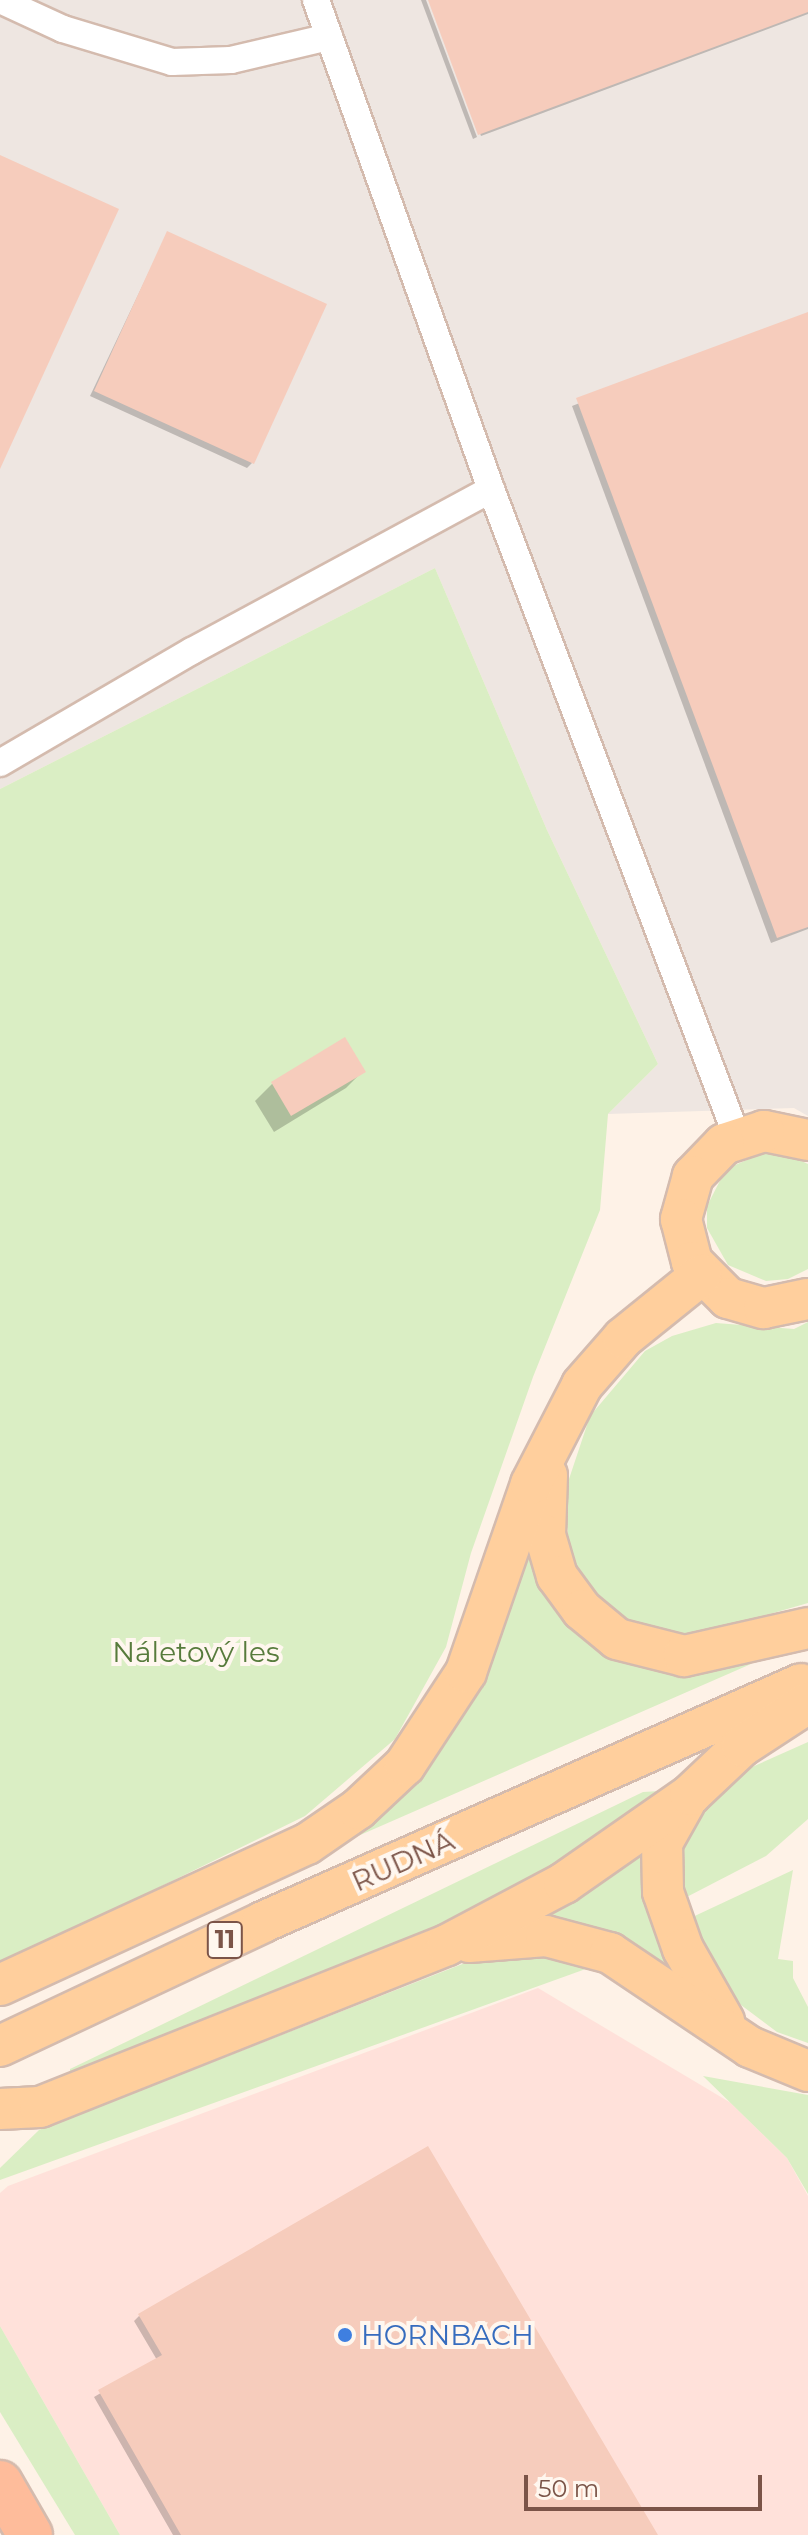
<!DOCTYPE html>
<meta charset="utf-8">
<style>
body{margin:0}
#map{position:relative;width:808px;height:2535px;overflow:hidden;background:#fef2e7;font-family:Montserrat,sans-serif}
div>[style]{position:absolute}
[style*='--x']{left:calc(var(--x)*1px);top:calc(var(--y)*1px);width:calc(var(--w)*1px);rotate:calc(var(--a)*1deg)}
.commercial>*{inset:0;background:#ffe1da}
.industrial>*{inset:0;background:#eee6e1}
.green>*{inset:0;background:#daeec4}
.shadow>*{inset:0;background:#0003}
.building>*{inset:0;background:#f6ccbc}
.roads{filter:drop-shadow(2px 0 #d4bbae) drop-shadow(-2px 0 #d4bbae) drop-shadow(0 2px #d4bbae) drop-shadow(0 -2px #d4bbae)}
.minor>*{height:26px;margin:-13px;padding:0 13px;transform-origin:13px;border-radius:13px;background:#fff}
.primary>*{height:40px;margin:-20px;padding:0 20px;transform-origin:20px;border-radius:20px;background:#ffcf9d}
.trunk>*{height:44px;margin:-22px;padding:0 22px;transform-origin:22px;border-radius:22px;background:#febc9b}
.dots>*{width:22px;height:22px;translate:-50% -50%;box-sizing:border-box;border:4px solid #fff7ef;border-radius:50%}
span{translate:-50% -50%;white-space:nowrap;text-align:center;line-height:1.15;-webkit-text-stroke:8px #fff7ef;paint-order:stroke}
.shield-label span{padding:2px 6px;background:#fff7ef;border:2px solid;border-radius:6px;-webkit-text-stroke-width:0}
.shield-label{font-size:26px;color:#7b5448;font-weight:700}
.park-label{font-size:28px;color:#577b3c}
.street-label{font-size:28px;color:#7b5448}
.shop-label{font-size:28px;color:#366cbe}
.left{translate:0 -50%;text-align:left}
.scale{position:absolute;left:524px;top:2475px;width:238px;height:36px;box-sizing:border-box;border:4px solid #7b5448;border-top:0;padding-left:10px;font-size:24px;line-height:28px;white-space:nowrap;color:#7b5448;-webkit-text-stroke:6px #fff7ef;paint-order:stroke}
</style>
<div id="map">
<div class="commercial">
<i style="clip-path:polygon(538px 1988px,731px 2103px,787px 2158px,808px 2196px,808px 2535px,120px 2535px,0 2326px,0 2193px,8px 2186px)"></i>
</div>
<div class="industrial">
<i style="clip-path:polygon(0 0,808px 0,808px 1116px,794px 1108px,608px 1114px,658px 1064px,547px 830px,435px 568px,0 789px)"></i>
</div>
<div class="green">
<i style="clip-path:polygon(435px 568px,547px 830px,658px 1064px,608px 1114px,600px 1210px,533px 1377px,471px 1553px,446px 1647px,395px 1739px,305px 1816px,0 1965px,0 789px)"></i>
<i style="clip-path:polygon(765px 1152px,786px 1154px,808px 1164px,808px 1269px,788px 1279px,766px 1281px,728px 1265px,707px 1228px,707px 1206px,726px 1169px)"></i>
<i style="clip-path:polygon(808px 1322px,808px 1603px,691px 1637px,640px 1631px,597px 1601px,570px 1556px,564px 1494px,590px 1416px,645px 1351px,672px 1336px,716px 1323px,794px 1329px)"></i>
<i style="clip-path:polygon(527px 1535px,570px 1621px,751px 1664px,358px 1836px,391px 1795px)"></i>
<i style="clip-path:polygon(808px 1742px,808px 1819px,766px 1856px,679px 1901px,673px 1866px,684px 1828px,743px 1771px)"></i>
<i style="clip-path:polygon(660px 1791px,658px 1799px,511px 1897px,70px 2079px,70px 2069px,643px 1792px)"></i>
<i style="clip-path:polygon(648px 1844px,677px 1975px,548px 1914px)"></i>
<i style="clip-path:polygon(793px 1870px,778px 1959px,793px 1961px,793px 1978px,808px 2007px,808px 2043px,777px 2032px,741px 2005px,704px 1965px,684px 1921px)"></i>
<i style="clip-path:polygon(527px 1949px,594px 1966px,0 2180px,0 2168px,39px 2130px,470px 1961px)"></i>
<i style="clip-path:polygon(703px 2076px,808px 2095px,808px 2194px,787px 2158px)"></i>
<i style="clip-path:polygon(0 2326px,120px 2535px,75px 2535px,0 2412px)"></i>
</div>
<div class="shadow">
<i style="clip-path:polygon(421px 0,426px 0,477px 137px,473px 139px)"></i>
<i style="clip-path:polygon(430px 0,808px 0,808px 14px,481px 136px)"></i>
<i style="clip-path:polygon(167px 234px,252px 463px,247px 468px,90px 396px)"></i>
<i style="clip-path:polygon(808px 314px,808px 929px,771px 943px,572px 406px)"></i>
<i style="clip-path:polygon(344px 1040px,363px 1071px,346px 1088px,274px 1132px,255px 1101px,272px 1084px)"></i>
<i style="clip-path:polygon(139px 2316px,656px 2535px,173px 2535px,94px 2397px,157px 2360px,134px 2321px)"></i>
</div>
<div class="building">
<i style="clip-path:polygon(428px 0,808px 0,808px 12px,478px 135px)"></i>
<i style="clip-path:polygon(0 155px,119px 209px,0 469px)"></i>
<i style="clip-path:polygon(167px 231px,327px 304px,254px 464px,94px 391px)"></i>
<i style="clip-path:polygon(808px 312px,808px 927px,777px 938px,576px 398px)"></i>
<i style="clip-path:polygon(345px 1037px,366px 1072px,291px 1116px,271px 1082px)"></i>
<i style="clip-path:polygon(428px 2146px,658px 2535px,181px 2535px,98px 2390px,162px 2355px,138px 2314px)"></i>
</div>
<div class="roads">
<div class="minor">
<i style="--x:0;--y:0;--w:69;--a:24.7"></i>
<i style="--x:63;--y:29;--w:114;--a:16.8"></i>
<i style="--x:172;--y:62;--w:59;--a:-1.9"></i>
<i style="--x:231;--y:60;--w:101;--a:-13.2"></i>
<i style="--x:316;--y:0;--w:519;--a:70.31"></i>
<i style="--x:491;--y:489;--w:693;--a:69.21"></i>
<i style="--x:0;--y:763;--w:222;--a:-30.3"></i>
<i style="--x:192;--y:651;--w:340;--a:-28.4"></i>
</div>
<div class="primary">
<i style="--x:808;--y:1140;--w:45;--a:-168.4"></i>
<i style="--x:764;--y:1131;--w:42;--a:162"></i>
<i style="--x:724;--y:1144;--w:45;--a:134.1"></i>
<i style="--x:693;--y:1176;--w:45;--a:105.6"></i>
<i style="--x:681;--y:1219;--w:44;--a:75.7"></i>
<i style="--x:692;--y:1262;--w:51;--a:45"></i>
<i style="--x:728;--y:1298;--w:37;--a:16"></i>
<i style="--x:764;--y:1308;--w:45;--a:-11.6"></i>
<i style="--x:547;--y:1475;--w:60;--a:91.9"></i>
<i style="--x:545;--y:1535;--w:43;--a:73.7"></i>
<i style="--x:557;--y:1576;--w:42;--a:53.7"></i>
<i style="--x:582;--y:1610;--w:45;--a:39.6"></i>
<i style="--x:617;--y:1639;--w:69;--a:14.2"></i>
<i style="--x:684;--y:1656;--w:127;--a:-12.7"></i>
<i style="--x:685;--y:1802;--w:47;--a:119.3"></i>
<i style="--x:662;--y:1843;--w:49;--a:88.8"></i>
<i style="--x:663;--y:1892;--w:60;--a:70.7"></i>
<i style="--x:683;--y:1949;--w:83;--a:60.3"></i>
<i style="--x:469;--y:1942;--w:77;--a:-4.5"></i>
<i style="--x:546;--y:1936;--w:66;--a:14.9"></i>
<i style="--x:610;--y:1953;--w:169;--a:33.9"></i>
<i style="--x:750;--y:2047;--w:63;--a:22.5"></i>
<i style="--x:0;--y:1985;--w:338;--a:-24.7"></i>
<i style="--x:307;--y:1844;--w:62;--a:-34.5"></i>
<i style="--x:358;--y:1809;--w:64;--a:-43.1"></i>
<i style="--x:405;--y:1765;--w:111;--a:-56.7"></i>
<i style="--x:466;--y:1672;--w:199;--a:-70.9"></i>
<i style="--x:531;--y:1484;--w:111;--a:-62.7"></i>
<i style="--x:582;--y:1385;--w:62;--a:-48.9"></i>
<i style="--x:623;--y:1338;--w:100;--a:-38.9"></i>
<i style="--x:0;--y:2046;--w:291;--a:-25.2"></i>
<i style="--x:263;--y:1922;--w:588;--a:-23.86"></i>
<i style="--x:0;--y:2109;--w:40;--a:-2.9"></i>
<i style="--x:40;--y:2107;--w:438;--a:-21.7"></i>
<i style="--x:447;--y:1945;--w:132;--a:-27.9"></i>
<i style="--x:564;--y:1883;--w:154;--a:-34.9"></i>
<i style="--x:690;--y:1795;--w:71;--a:-43.3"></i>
<i style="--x:742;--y:1746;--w:79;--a:-33.1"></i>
</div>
<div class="trunk">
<i style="--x:0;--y:2483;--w:60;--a:60"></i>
</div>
</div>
<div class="dots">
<i style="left:345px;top:2335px;background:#3f7fe0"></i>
</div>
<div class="shield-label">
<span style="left:225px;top:1940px">11</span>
</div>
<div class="park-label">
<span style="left:196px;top:1652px">Náletový les</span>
</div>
<div class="street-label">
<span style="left:403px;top:1861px;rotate:-24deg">RUDNÁ</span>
</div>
<div class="shop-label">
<span class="left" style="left:361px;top:2335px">HORNBACH</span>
</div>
<div class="scale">50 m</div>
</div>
